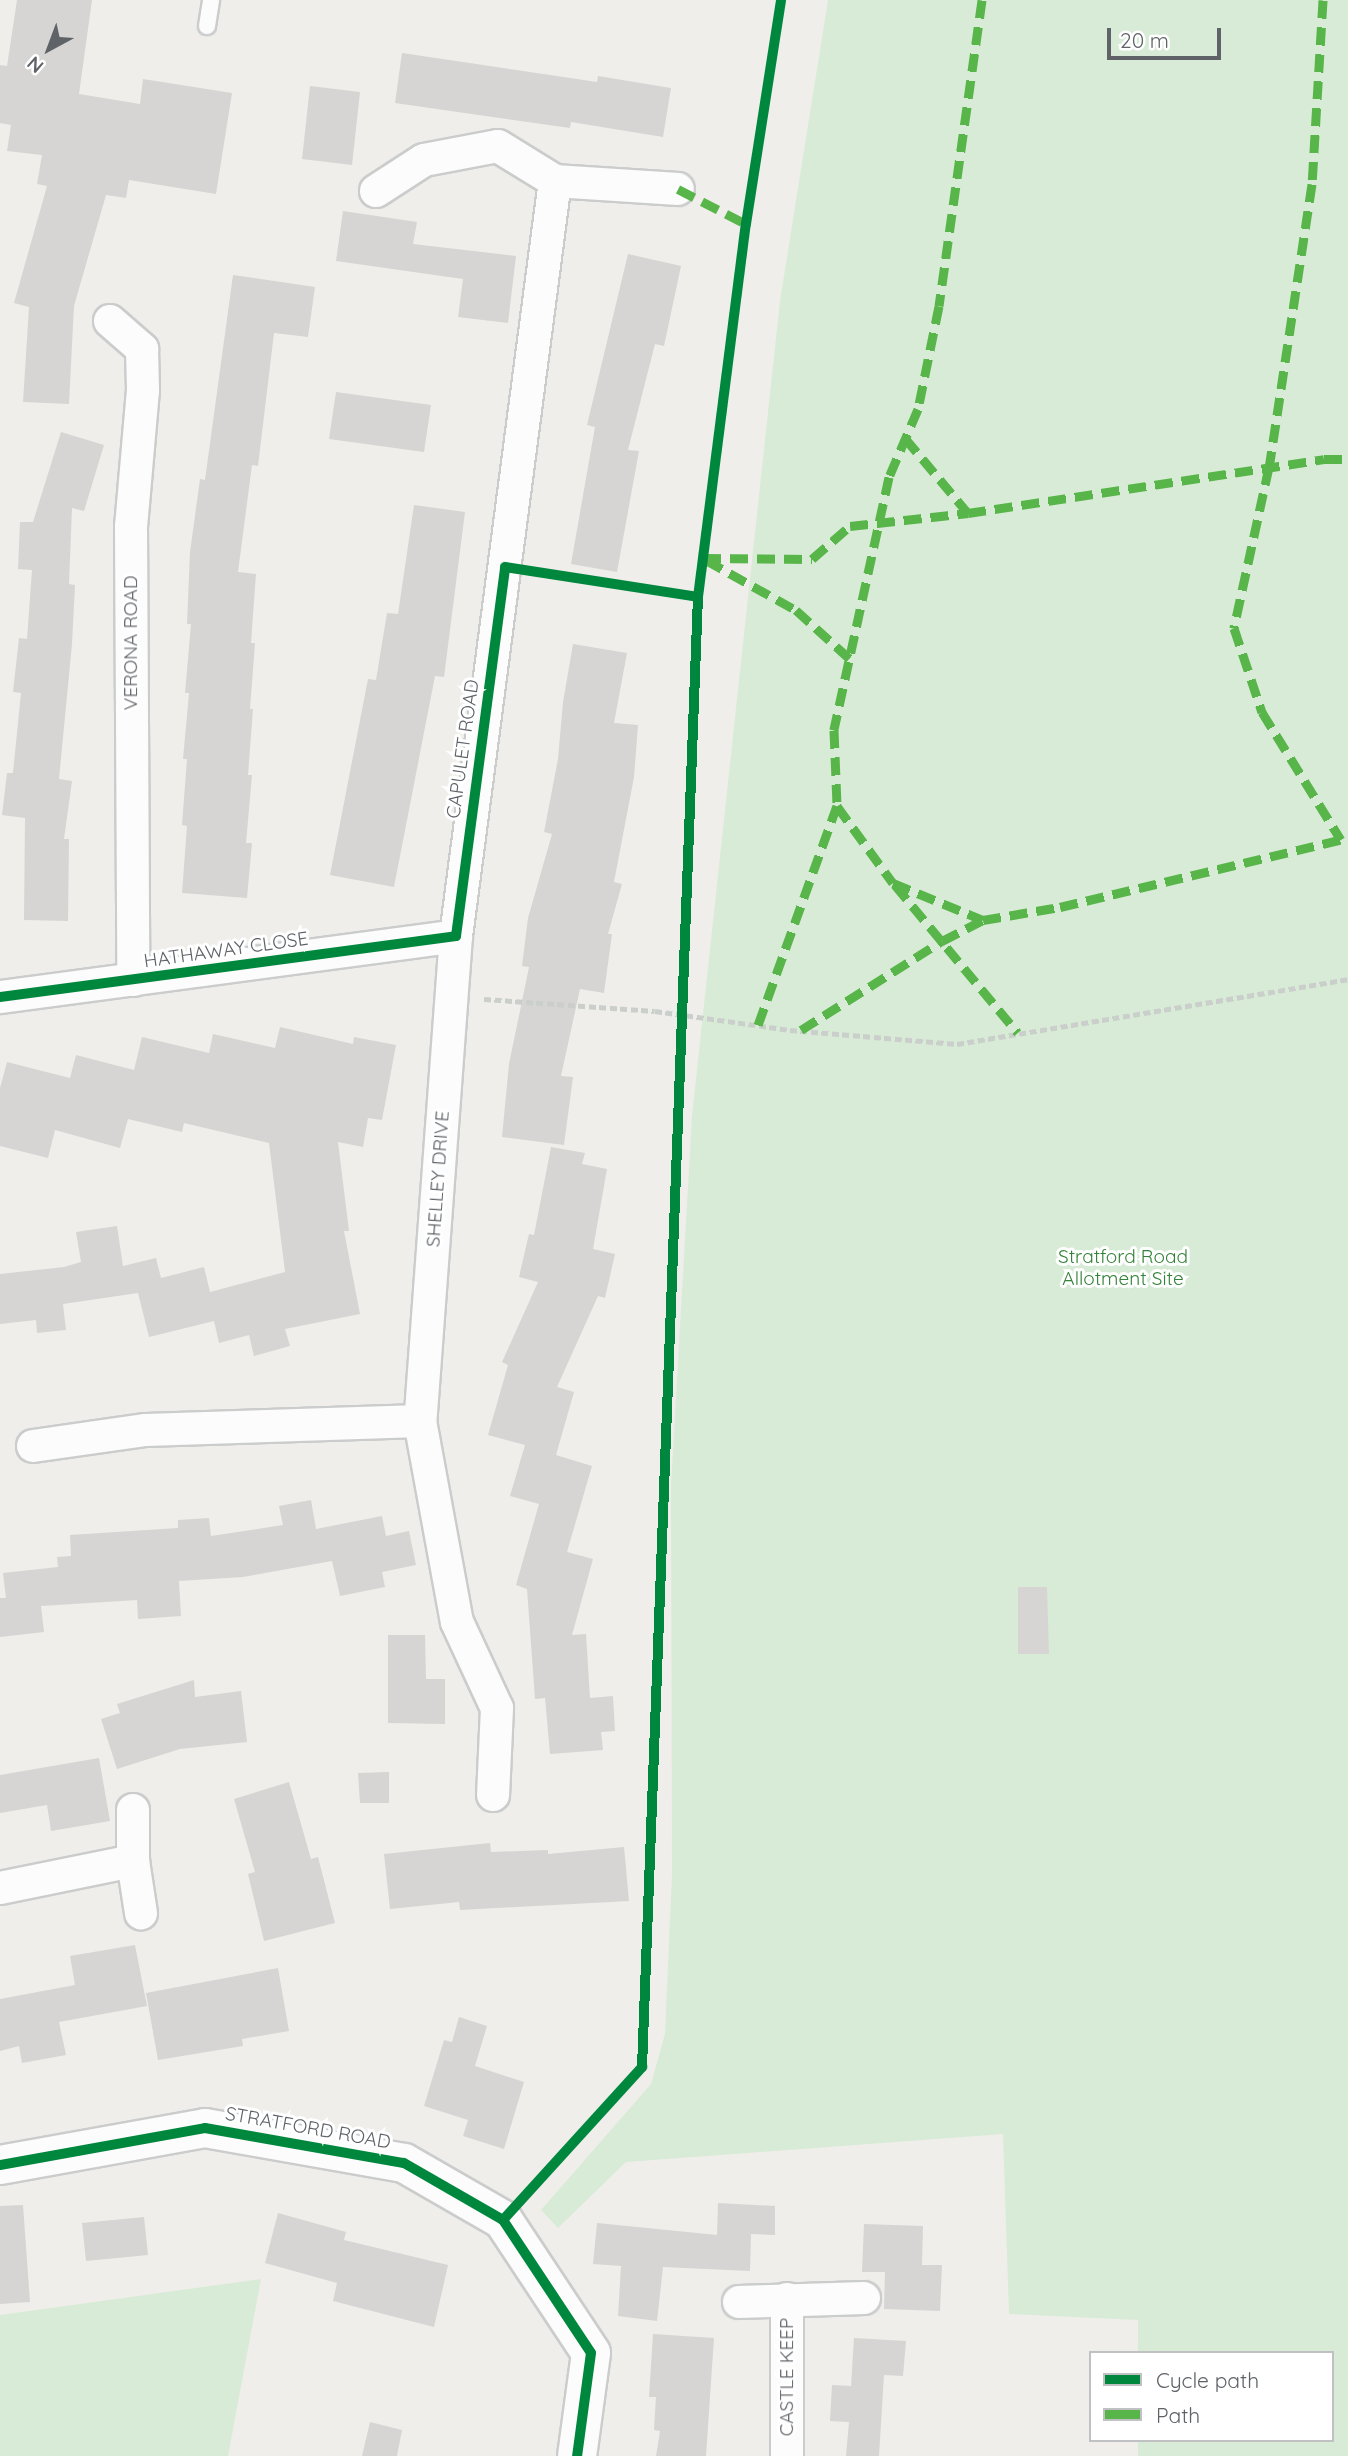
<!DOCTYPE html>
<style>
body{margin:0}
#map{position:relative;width:1348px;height:2456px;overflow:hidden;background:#efeeea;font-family:Quicksand,sans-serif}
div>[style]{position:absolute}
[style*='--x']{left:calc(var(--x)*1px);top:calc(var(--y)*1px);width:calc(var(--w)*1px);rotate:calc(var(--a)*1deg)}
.green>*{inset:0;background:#d8ebd6}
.building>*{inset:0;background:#d6d5d3}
.path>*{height:4.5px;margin-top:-2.25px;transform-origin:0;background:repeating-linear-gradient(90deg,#cacfcc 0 7px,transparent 0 10.5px)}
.roads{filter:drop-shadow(2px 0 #cbcccc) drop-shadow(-2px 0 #cbcccc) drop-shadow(0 2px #cbcccc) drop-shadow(0 -2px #cbcccc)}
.lane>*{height:16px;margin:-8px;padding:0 8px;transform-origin:8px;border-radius:8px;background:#fdfcfc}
.street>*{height:32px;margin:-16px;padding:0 16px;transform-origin:16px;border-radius:16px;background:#fdfcfc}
.secondary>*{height:38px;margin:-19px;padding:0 19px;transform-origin:19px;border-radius:19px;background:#fdfcfc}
.quiet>*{height:9px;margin-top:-4.5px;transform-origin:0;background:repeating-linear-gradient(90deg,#58b549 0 18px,transparent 0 27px)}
.cycleway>*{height:10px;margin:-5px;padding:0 5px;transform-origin:5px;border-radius:5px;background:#00873e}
span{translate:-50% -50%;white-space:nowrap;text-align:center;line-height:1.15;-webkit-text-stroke:6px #fff;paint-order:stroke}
.street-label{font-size:19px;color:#5f6368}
.park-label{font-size:19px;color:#348238}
.legend{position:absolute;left:1089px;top:2351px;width:245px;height:91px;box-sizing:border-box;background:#fff;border:2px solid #bfc1c3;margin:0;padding:9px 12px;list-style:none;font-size:21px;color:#5f6368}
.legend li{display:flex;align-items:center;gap:14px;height:35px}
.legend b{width:35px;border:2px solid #bfc1c3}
.north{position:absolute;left:14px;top:14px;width:70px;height:70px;-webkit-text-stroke:5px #fff;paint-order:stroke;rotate:221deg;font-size:19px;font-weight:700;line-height:28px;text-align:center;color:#5f6368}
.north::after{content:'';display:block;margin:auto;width:24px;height:32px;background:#5f6368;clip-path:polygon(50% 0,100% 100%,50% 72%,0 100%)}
.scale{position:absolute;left:1107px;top:28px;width:114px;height:32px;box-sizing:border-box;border:4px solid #5f6368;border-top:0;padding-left:9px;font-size:21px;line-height:24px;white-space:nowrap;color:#5f6368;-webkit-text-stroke:5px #fff;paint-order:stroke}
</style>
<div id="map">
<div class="green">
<i style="clip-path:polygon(828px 0,1348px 0,1348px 2456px,1138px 2456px,1138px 2440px,1332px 2440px,1332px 2353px,1138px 2353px,1138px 2320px,1009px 2314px,1003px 2134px,626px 2162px,558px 2228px,541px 2210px,651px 2084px,665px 2034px,672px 1874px,671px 1486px,692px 1116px,780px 301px)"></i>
<i style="clip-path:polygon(261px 2279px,228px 2456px,0 2456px,0 2315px)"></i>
</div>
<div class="building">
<i style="clip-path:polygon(17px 0,92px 0,79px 94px,140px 104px,143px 79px,232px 93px,216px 194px,129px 180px,126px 198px,106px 195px,74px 306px,69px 404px,23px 402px,29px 307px,14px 303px,47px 186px,37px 184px,42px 155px,7px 151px,11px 125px,0 123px,0 65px,7px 66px)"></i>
<i style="clip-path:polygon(402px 53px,597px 82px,598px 76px,671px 88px,663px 137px,571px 122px,570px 128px,395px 103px)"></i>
<i style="clip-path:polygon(310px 86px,360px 92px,352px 165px,302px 159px)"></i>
<i style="clip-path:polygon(343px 211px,417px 222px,413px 244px,516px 256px,508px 323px,458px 317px,463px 279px,336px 261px)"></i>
<i style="clip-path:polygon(628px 254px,681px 266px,664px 346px,655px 344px,628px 450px,639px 451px,617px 572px,571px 564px,595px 427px,587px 425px)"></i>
<i style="clip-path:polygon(233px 275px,315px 287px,308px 337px,274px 333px,258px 466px,252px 465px,238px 572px,256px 574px,251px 643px,255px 643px,250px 709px,253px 709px,248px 775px,252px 775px,246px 843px,252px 843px,247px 898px,182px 893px,187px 826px,182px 825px,187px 759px,183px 759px,189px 693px,185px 693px,191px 624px,187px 624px,190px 552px,200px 479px,205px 480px)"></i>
<i style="clip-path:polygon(336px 392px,431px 405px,424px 452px,329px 439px)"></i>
<i style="clip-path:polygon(61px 432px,104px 445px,84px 511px,72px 508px,69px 584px,75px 585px,72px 644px,59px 779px,72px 781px,64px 839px,69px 839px,68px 921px,24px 920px,25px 818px,2px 815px,7px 773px,13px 773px,21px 693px,13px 692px,19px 638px,27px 639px,32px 570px,18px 569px,20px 522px,33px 522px)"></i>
<i style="clip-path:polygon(414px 505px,465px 512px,444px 677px,435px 676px,394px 887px,330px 875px,368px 679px,376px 680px,387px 613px,398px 614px)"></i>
<i style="clip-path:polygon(573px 644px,627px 653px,614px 723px,638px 725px,634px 777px,614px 882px,622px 884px,608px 934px,612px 934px,604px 993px,580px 989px,561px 1076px,573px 1077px,564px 1145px,502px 1137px,509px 1064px,529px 967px,522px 966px,528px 918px,552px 834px,544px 832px,558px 759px,563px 702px)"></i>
<i style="clip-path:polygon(280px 1027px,353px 1044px,354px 1037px,396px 1045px,382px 1120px,368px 1118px,363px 1147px,338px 1142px,349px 1231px,344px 1231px,360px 1314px,285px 1329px,290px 1346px,254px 1356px,249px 1335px,219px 1343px,214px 1321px,149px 1337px,138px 1293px,63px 1304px,66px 1330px,37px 1333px,36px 1320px,0 1324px,0 1274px,64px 1267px,81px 1262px,76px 1232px,117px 1226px,123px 1266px,156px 1258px,161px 1278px,204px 1267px,210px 1292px,285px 1272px,269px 1143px,184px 1123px,182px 1132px,128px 1119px,120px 1148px,55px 1130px,48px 1158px,0 1146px,0 1088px,7px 1062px,70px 1078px,76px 1055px,134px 1070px,142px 1037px,209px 1053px,213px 1034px,275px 1048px)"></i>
<i style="clip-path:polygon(551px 1147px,585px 1153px,582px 1164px,607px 1169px,593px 1249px,615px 1254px,605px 1298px,598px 1296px,557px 1387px,574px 1392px,556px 1455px,592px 1466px,567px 1552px,593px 1559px,572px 1635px,586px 1634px,590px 1698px,613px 1696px,615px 1731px,601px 1732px,603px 1750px,550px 1754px,545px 1698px,535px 1699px,527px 1589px,516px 1585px,539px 1504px,510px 1496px,525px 1445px,488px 1435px,508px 1365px,502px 1362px,538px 1282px,519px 1277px,529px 1234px,534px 1235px)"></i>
<i style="clip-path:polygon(311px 1500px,316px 1529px,382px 1516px,386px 1536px,409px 1531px,416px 1565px,382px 1572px,385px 1587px,340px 1596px,332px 1561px,243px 1577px,179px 1581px,181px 1616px,138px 1619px,137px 1600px,41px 1606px,44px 1632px,0 1637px,0 1598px,6px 1598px,3px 1573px,58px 1567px,57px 1557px,71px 1556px,70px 1535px,178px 1528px,178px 1520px,209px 1518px,211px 1536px,283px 1525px,279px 1506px)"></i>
<i style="clip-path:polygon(1018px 1587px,1047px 1587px,1049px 1654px,1018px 1654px)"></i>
<i style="clip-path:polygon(388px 1635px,425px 1635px,426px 1679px,445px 1679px,445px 1724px,388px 1723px)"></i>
<i style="clip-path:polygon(194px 1680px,195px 1697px,241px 1691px,247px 1742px,180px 1749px,117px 1769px,101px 1719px,120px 1713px,117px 1704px)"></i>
<i style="clip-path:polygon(99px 1758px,110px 1821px,51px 1831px,47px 1805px,0 1813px,0 1775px)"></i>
<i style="clip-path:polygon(389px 1772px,389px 1803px,360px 1803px,358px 1773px)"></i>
<i style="clip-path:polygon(289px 1782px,311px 1859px,318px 1857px,335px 1923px,264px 1941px,248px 1874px,255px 1872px,234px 1799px)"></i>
<i style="clip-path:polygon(490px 1843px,491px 1852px,548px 1850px,548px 1854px,624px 1847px,629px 1901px,460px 1910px,459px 1902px,390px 1909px,384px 1854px)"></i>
<i style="clip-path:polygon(135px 1945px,147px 2006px,59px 2022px,66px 2055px,22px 2063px,19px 2046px,0 2051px,0 1999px,75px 1985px,70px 1956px)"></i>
<i style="clip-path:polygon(278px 1968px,289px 2031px,242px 2039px,243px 2046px,158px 2060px,146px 1993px)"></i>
<i style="clip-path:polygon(459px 2017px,487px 2026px,475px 2066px,524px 2082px,504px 2149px,463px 2136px,468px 2120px,424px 2106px,444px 2040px,452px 2042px)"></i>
<i style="clip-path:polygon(718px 2203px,775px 2206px,775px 2235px,751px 2234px,750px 2271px,663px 2267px,657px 2321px,618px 2316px,621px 2266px,593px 2264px,597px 2223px,717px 2235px)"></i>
<i style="clip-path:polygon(23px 2205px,30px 2302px,0 2304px,0 2206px)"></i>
<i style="clip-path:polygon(278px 2213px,346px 2232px,344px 2240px,448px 2265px,434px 2327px,333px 2301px,337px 2283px,265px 2263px)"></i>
<i style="clip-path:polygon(144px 2217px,148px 2255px,86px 2261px,82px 2223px)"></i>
<i style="clip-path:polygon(864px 2224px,923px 2226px,922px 2265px,942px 2265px,940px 2311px,884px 2309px,885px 2272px,862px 2272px)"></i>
<i style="clip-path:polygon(653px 2334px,714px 2338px,706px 2456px,656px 2456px,660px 2431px,654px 2430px,656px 2397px,649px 2397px)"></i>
<i style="clip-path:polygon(854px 2338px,906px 2341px,903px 2376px,884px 2375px,879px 2456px,846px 2456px,849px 2422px,830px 2421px,832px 2385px,851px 2386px)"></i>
<i style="clip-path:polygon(370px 2422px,402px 2430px,397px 2456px,362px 2456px)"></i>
</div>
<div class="path">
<i style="--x:484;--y:999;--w:171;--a:4"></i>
<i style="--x:655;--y:1011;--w:136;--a:8"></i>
<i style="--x:790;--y:1030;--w:168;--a:4.8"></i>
<i style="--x:957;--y:1044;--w:396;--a:-9.4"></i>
</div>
<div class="roads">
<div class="lane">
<i style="--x:207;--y:26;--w:26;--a:-81"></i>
</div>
<div class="street">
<i style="--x:555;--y:181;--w:123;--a:3.7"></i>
<i style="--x:376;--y:191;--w:57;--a:-32.9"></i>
<i style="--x:424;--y:160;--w:75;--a:-10.7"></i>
<i style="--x:498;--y:146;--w:67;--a:31.6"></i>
<i style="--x:555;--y:181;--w:761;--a:97.47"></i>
<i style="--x:456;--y:936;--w:486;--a:94.2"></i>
<i style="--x:420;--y:1421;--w:204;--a:79.6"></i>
<i style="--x:457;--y:1622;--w:95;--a:65.1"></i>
<i style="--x:497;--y:1708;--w:87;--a:92.6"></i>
<i style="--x:110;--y:321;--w:43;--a:41.2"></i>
<i style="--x:142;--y:349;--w:41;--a:88.6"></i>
<i style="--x:143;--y:390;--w:137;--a:95"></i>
<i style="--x:131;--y:526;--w:454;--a:89.7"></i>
<i style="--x:0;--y:997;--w:460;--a:-7.6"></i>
<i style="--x:33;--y:1446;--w:114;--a:-8.1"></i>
<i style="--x:146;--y:1430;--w:274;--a:-1.9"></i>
<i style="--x:133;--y:1810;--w:51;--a:90"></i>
<i style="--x:133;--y:1861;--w:53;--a:81.3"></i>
<i style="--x:0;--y:1888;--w:136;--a:-11.5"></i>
<i style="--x:787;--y:2299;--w:157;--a:90"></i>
<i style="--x:739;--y:2302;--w:125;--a:-1.8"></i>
</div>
<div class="secondary">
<i style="--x:0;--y:2165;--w:208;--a:-10.2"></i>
<i style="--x:205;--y:2128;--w:202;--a:10"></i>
<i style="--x:404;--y:2163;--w:114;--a:29.9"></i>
<i style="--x:503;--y:2220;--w:159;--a:56.5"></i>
<i style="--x:591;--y:2353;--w:104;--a:97.7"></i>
</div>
</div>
<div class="quiet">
<i style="--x:982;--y:0;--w:309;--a:98"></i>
<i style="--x:939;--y:306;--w:105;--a:101.5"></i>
<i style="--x:918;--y:409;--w:74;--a:113.1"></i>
<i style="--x:889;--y:477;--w:259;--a:102.3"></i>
<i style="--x:834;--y:730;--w:76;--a:87.7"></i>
<i style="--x:837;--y:806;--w:95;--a:54"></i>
<i style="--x:893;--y:883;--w:97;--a:22.3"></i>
<i style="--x:983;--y:920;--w:78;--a:-9.6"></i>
<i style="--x:1060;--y:907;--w:296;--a:-13.5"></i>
<i style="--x:1323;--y:0;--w:184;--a:93.4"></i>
<i style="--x:1312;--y:184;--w:286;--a:98.6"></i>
<i style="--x:1269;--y:467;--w:165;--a:102.3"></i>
<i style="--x:1234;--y:628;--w:89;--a:71.6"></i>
<i style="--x:1262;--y:712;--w:150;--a:58.3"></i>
<i style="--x:678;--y:189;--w:76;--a:27.2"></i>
<i style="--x:905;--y:438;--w:98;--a:50"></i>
<i style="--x:703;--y:558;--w:109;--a:0.5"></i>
<i style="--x:812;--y:559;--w:50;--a:-41"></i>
<i style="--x:850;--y:526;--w:119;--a:-6.3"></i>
<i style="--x:968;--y:513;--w:360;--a:-8.6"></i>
<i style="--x:1324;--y:459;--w:24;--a:0"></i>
<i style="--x:706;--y:560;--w:103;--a:29.1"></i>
<i style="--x:796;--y:610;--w:72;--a:42.2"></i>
<i style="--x:895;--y:885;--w:192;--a:50.3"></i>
<i style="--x:758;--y:1025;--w:233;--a:-70.2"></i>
<i style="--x:801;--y:1030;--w:167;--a:-32.3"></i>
<i style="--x:942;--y:941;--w:46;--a:-27.1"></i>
</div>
<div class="cycleway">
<i style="--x:0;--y:997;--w:460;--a:-7.6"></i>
<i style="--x:456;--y:936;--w:372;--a:-82.4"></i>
<i style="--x:505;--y:567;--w:195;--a:8.8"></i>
<i style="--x:0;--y:2165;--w:208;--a:-10.2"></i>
<i style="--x:205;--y:2128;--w:202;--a:10"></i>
<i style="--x:404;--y:2163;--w:114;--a:29.9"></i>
<i style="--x:503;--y:2220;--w:159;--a:56.5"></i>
<i style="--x:591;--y:2353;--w:104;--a:97.7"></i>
<i style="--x:503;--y:2220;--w:207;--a:-47.7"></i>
<i style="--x:642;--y:2067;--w:1471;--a:-87.82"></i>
<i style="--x:698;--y:597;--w:376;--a:-82.7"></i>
<i style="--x:746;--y:224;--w:227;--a:-81.1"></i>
</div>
<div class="street-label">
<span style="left:131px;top:643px;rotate:-90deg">VERONA ROAD</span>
<span style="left:463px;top:749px;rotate:-82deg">CAPULET ROAD</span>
<span style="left:226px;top:950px;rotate:-8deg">HATHAWAY CLOSE</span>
<span style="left:438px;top:1179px;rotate:-86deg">SHELLEY DRIVE</span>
<span style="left:308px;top:2128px;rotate:10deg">STRATFORD ROAD</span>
<span style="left:787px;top:2377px;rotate:-90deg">CASTLE KEEP</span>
</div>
<div class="park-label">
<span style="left:1123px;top:1268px">Stratford Road<br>Allotment Site</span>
</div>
<ul class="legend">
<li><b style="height:9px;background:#00873e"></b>Cycle path</li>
<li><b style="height:9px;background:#58b549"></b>Path</li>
</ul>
<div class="north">N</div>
<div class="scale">20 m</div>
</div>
